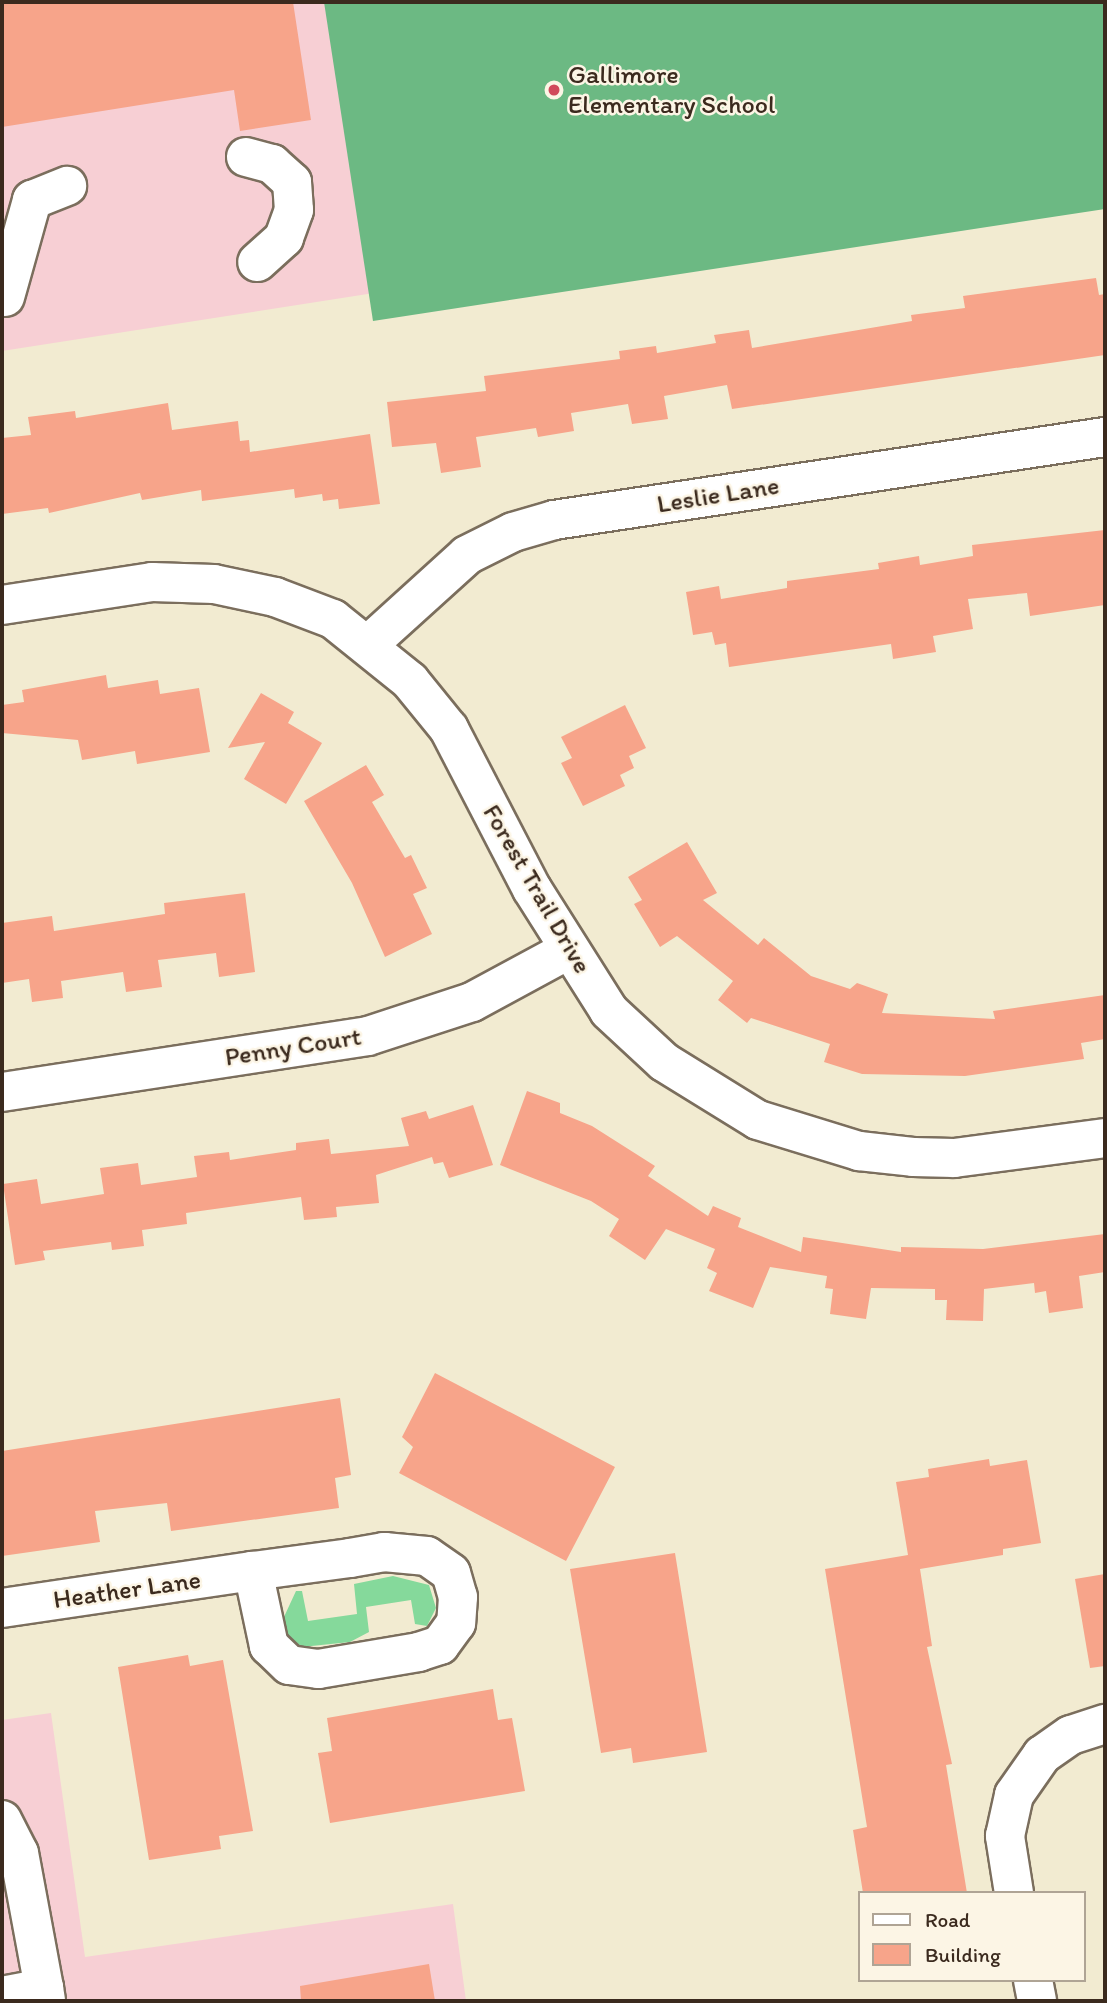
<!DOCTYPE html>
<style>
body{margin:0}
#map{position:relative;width:1107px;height:2003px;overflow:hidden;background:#f2ebd1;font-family:Itim,sans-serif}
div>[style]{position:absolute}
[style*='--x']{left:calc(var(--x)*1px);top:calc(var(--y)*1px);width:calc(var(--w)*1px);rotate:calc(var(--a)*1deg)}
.built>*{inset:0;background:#f7cfd4}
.green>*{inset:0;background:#85d99b}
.forest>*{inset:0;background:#6cb983}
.building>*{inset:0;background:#f7a48a}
.roads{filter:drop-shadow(2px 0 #7b6e5d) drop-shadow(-2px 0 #7b6e5d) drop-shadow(0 2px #7b6e5d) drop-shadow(0 -2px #7b6e5d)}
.minor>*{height:38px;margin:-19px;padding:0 19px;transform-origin:19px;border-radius:19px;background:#fff}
.dots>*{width:19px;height:19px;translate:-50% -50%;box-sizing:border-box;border:4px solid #fcf5e5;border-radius:50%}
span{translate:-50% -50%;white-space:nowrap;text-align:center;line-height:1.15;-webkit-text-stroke:5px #fcf5e5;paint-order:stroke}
.poi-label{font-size:26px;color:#3b2a1e}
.left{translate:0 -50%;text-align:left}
.street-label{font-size:26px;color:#3b2a1e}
.frame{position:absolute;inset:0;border:4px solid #3b2a1e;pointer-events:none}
.legend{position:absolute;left:858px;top:1891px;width:228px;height:91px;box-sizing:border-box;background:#fcf5e5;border:2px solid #afa495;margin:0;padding:9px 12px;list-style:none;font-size:21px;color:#3b2a1e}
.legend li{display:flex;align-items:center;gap:14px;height:35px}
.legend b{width:35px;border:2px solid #afa495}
</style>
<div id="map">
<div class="built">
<i style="clip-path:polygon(2px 2px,1105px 2px,1105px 179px,2px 351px)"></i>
<i style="clip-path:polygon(51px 1713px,85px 1957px,453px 1904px,466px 2001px,2px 2001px,2px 1720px)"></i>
</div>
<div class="green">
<i style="clip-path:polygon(393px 1576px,429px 1585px,436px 1608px,427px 1626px,415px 1624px,411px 1600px,366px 1607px,369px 1632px,350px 1642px,302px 1647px,288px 1636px,283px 1619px,296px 1591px,302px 1591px,308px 1621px,357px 1614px,354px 1584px)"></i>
</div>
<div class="forest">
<i style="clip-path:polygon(324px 2px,1105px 2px,1105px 209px,373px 321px)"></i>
</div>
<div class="building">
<i style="clip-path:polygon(2px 2px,293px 2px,311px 120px,240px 131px,234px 90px,2px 127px)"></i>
<i style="clip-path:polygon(1096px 278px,1099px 295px,1105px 294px,1105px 355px,732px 409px,727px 385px,664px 396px,668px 419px,632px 424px,628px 404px,571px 413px,574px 431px,538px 437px,536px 428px,476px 437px,481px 467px,441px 473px,436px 443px,392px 447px,387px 402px,486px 391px,484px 376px,620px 359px,619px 351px,656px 346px,657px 353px,716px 343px,714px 335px,749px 330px,752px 348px,912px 321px,911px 315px,965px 308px,963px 296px)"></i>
<i style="clip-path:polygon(168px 403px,172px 430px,238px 421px,240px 441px,249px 440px,250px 452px,370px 434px,380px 504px,339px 509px,338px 499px,323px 501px,322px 494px,295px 498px,294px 489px,202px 501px,201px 490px,142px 500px,140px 493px,49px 513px,48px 508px,2px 514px,2px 438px,31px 435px,28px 417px,75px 411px,76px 418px)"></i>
<i style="clip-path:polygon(1105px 530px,1105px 605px,1030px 616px,1027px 593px,968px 599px,973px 629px,933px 636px,936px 652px,893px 659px,891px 644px,729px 667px,726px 643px,715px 645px,712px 632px,693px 635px,686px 592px,719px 586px,721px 599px,787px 588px,787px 581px,879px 569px,878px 563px,919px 556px,920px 565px,973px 556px,972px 545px)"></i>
<i style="clip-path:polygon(106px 675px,108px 688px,158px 680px,160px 694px,199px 688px,210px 752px,137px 764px,135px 751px,82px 760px,78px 740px,2px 733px,2px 705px,24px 702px,22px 690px)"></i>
<i style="clip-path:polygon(261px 693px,294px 712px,288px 723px,322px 743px,286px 804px,244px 779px,265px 742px,228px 748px)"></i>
<i style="clip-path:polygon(625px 705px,646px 748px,629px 756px,634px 768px,620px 775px,625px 786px,583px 806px,561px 763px,572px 758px,561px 737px)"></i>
<i style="clip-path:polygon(366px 765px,384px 795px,372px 802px,405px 858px,411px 855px,427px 888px,413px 894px,432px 934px,385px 957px,352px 883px,304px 801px)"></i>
<i style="clip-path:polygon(687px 842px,717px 893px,703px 900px,758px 945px,764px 938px,811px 976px,850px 989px,857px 983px,888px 994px,882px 1013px,995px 1019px,993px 1011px,1105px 995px,1105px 1039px,1081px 1043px,1084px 1059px,965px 1076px,862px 1074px,824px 1062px,830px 1044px,751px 1018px,747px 1023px,718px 1000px,733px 981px,677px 936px,660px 947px,634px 904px,642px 900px,628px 877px)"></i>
<i style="clip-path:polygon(245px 893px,255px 972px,219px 977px,216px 953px,158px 960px,162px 987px,126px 992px,123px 972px,61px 981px,63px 998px,32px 1002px,29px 979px,2px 983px,2px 923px,52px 916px,54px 931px,165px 914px,164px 903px)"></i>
<i style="clip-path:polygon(527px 1091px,560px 1103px,560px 1113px,592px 1126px,655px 1166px,648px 1176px,708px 1216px,713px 1206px,741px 1218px,738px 1227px,801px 1252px,803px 1237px,901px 1252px,901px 1247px,983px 1249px,1105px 1234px,1105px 1272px,1079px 1276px,1083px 1308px,1049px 1313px,1046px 1291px,1035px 1293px,1034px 1283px,984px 1289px,983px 1321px,946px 1320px,947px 1300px,935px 1300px,935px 1289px,871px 1288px,866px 1319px,830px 1314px,833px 1289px,825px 1288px,827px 1276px,770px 1267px,753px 1308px,709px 1291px,717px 1273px,707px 1268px,715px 1249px,666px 1229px,645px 1260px,609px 1236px,619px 1219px,591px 1201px,500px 1165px)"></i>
<i style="clip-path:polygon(473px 1105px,493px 1165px,449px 1178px,443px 1162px,434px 1164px,432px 1157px,376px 1175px,379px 1203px,336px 1207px,337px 1217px,304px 1220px,301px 1197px,186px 1213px,187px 1224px,142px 1230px,144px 1246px,112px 1250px,111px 1242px,43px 1251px,45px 1260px,15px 1265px,3px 1184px,37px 1179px,41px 1204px,104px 1194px,100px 1168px,138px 1163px,141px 1185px,197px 1177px,194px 1156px,229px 1152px,230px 1160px,296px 1150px,296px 1143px,329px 1139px,331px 1154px,409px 1146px,401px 1118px,426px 1111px,429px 1119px)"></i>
<i style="clip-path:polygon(435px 1373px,615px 1467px,566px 1561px,399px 1473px,413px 1447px,402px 1437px)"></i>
<i style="clip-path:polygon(340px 1398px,351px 1475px,335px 1478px,339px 1508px,171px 1531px,167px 1503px,95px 1511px,100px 1542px,2px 1556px,2px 1451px)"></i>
<i style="clip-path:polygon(989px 1459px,990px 1466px,1027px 1460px,1041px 1543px,1003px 1549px,1003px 1555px,920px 1569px,932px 1646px,927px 1647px,952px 1764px,946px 1765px,967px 1893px,863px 1893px,853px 1830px,867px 1827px,825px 1569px,908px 1555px,896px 1482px,929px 1477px,928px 1469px)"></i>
<i style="clip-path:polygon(675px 1553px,707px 1752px,633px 1763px,631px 1748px,601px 1753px,570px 1569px)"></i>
<i style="clip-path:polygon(1105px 1574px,1105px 1666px,1090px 1668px,1075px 1579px)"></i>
<i style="clip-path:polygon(188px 1655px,190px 1666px,223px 1660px,253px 1831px,219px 1836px,221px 1849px,149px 1860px,118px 1667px)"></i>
<i style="clip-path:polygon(493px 1689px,498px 1720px,512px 1718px,525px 1791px,330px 1823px,318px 1753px,332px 1751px,327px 1718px)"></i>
<i style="clip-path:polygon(429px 1964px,435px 2001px,301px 2001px,300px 1986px)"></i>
</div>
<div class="roads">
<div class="minor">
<i style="--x:246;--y:157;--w:27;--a:15"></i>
<i style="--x:272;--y:164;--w:27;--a:42"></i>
<i style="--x:292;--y:182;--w:28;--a:86"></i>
<i style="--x:294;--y:210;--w:30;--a:110"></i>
<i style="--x:284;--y:238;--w:36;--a:138"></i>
<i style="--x:5;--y:297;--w:101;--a:-74.4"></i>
<i style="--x:32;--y:200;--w:38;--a:-22"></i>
<i style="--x:2;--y:605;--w:152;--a:-8.7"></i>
<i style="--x:152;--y:582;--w:62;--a:1.8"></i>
<i style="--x:214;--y:584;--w:62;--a:12"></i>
<i style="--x:275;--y:597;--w:62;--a:20.8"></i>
<i style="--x:333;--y:619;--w:99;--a:38.8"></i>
<i style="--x:410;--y:681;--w:62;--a:50.9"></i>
<i style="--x:449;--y:729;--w:180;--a:62.6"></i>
<i style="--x:532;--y:889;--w:144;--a:57.7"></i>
<i style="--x:609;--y:1011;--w:75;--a:42.8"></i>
<i style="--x:664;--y:1062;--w:110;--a:31.7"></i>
<i style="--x:758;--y:1120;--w:106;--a:17.1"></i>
<i style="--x:859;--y:1151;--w:54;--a:6.3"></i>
<i style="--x:913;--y:1157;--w:41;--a:1.4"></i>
<i style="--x:954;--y:1158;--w:152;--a:-7.5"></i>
<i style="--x:369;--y:644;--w:132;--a:-42.2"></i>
<i style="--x:467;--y:555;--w:51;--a:-26.6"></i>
<i style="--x:513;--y:532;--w:43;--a:-16.3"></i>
<i style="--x:554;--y:520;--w:557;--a:-8.57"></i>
<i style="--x:2;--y:1092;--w:370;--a:-8.7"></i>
<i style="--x:368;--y:1036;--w:109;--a:-18.1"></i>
<i style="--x:472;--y:1002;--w:109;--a:-28.4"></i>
<i style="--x:2;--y:1608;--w:254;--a:-8.4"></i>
<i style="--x:253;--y:1571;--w:98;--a:-7.6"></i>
<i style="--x:350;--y:1558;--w:35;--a:-10"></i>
<i style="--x:384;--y:1552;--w:43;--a:5.3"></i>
<i style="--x:427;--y:1556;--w:29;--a:35"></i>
<i style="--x:451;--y:1573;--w:25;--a:74"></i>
<i style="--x:458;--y:1597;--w:26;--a:94"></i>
<i style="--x:456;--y:1623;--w:27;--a:126"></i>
<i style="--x:440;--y:1645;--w:22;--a:162"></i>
<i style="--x:419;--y:1652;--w:102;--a:170.4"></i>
<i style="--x:318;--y:1669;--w:29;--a:-172"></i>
<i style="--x:289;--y:1665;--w:28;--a:-136"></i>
<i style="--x:269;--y:1646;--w:77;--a:-102"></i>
<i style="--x:2;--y:1820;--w:37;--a:63"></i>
<i style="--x:19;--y:1853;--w:137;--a:79.5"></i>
<i style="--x:1014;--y:1893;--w:58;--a:-99"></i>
<i style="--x:1005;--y:1836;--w:42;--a:-77.6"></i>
<i style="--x:1014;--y:1795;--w:49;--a:-55"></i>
<i style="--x:1042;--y:1755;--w:35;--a:-35"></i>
<i style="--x:1071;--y:1735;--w:36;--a:-18"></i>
<i style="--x:1033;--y:1980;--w:21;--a:79"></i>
<i style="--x:2;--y:1996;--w:43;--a:-10.8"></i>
<i style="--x:44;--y:1988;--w:13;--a:81"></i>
</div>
</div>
<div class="dots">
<i style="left:554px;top:90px;background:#d1495b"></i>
</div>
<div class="poi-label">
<span class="left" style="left:568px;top:90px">Gallimore<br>Elementary School</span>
</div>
<div class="street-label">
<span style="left:718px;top:495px;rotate:-9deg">Leslie Lane</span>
<span style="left:537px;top:889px;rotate:60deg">Forest Trail Drive</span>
<span style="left:293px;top:1047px;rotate:-9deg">Penny Court</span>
<span style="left:127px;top:1590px;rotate:-8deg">Heather Lane</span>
</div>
<div class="frame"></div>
<ul class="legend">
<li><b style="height:9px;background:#fff"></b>Road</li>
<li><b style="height:19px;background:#f7a48a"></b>Building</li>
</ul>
</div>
